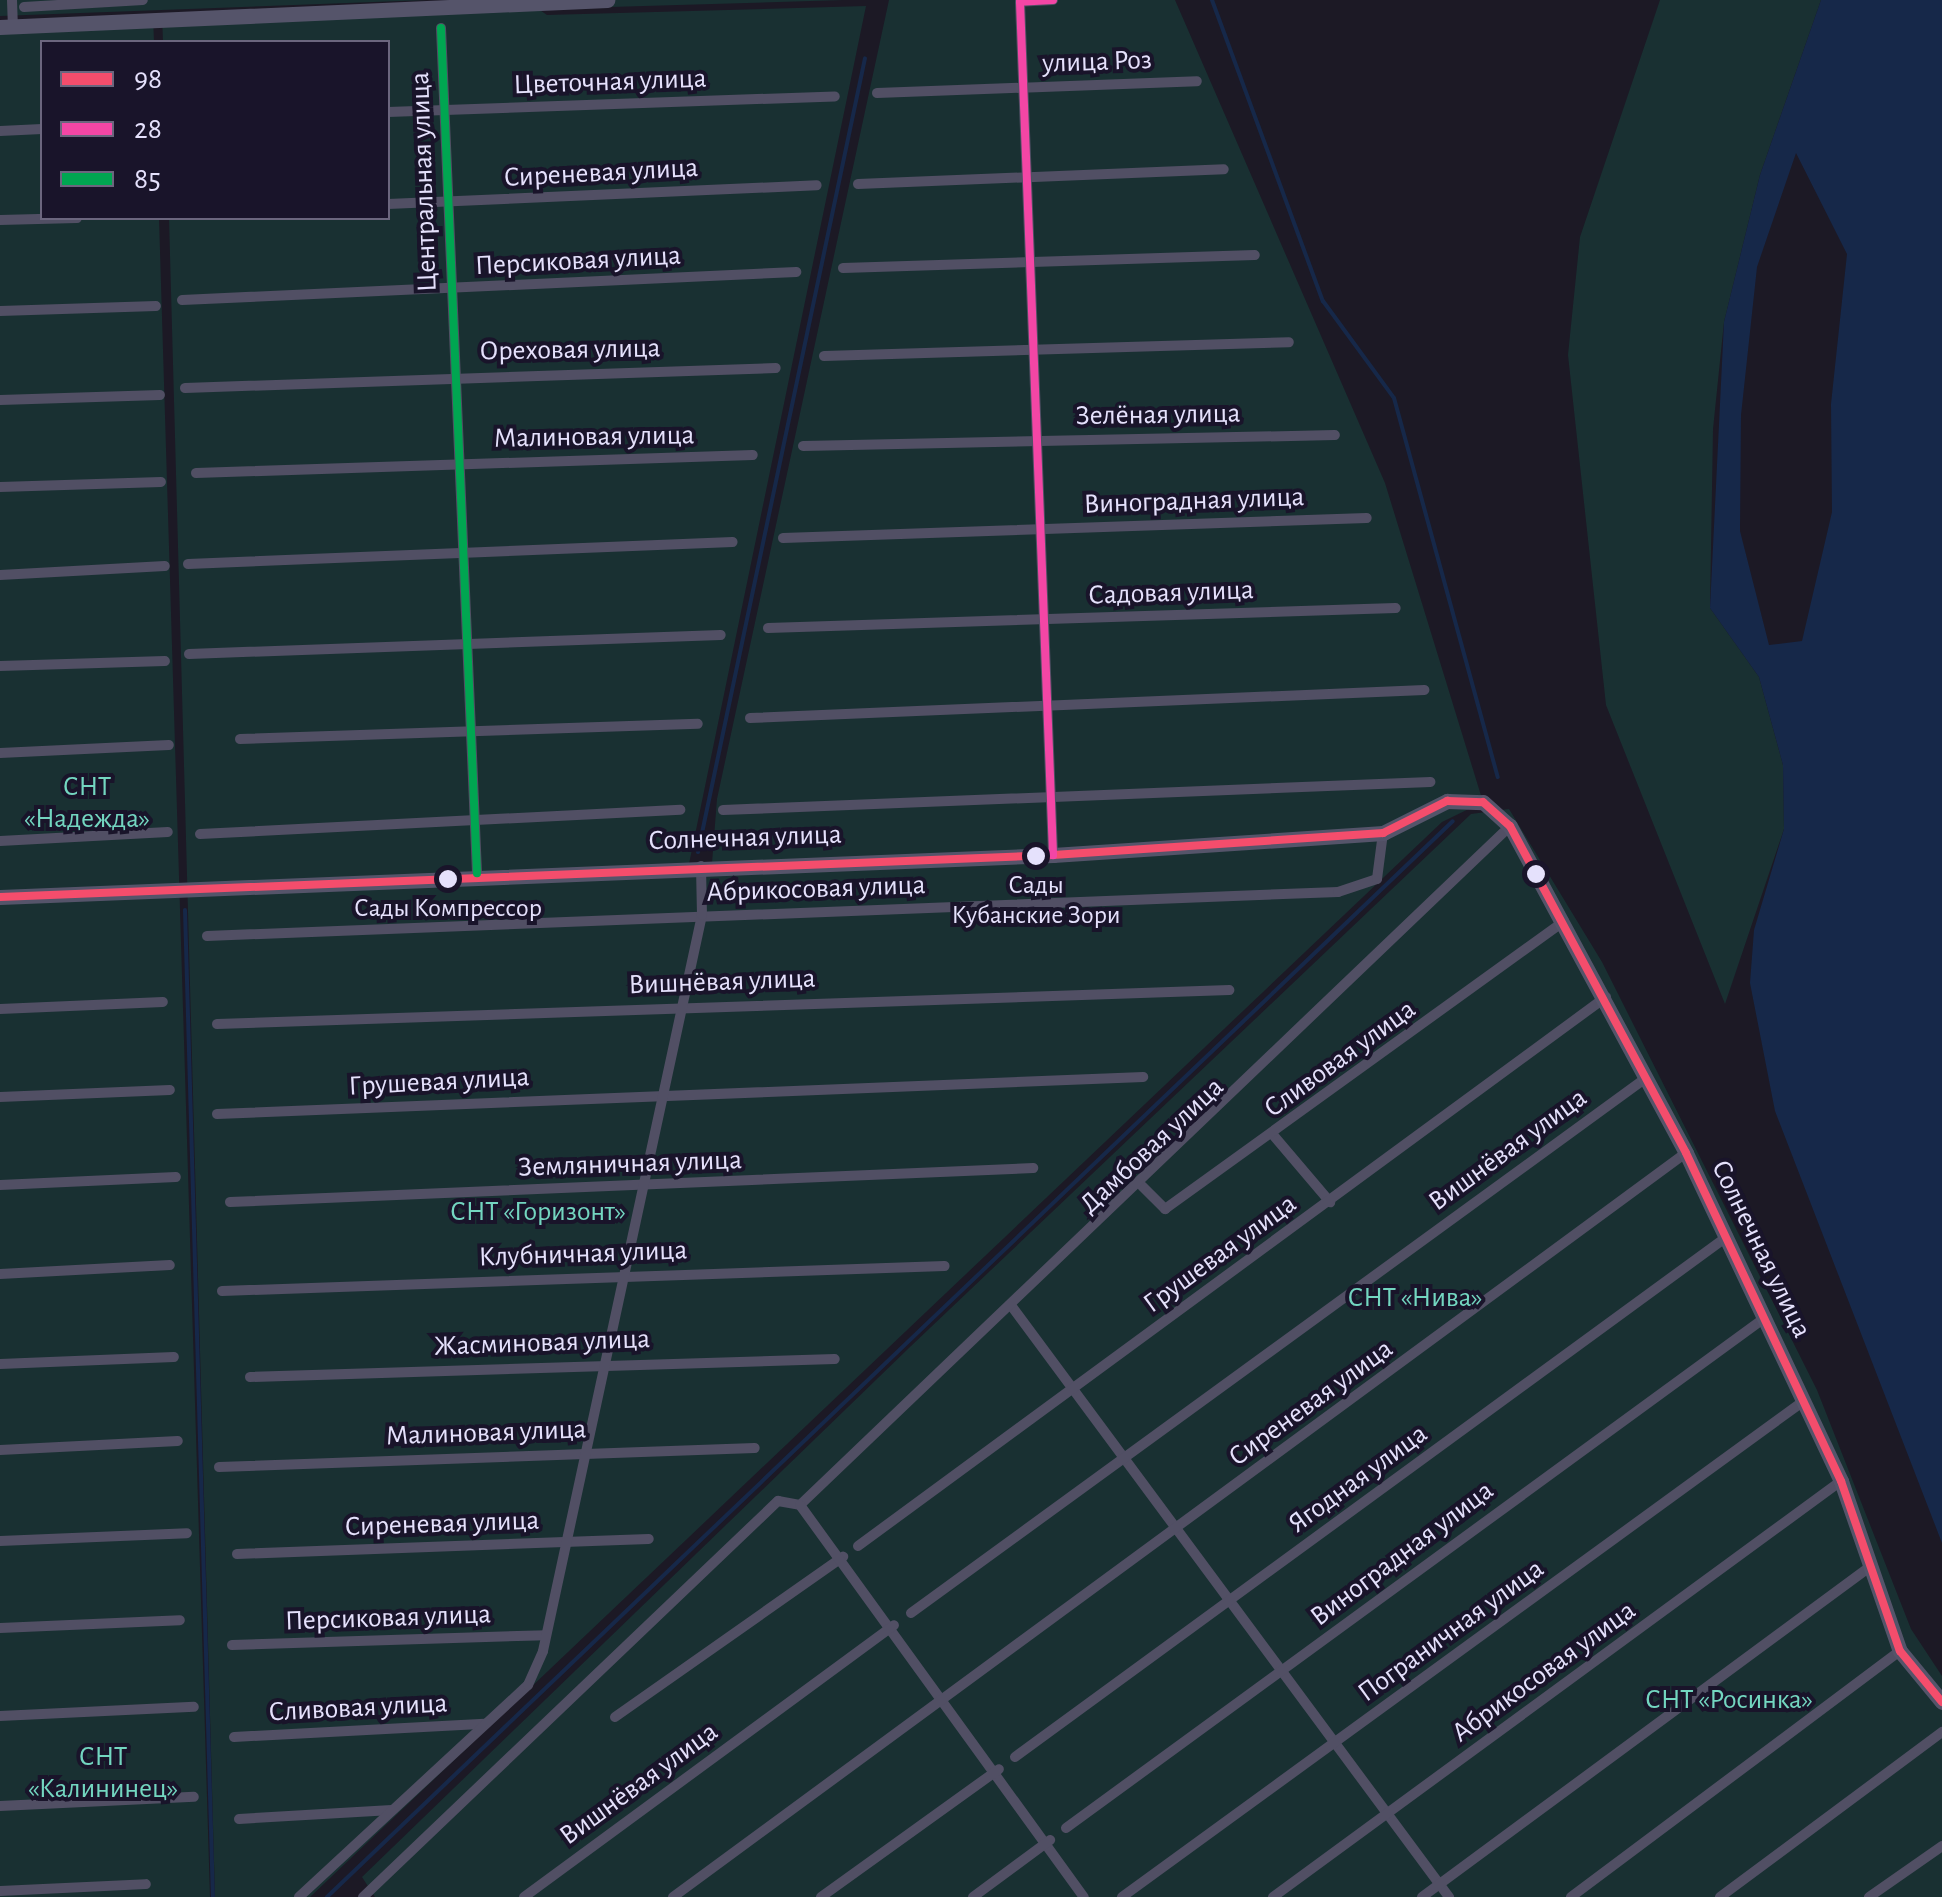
<!DOCTYPE html>
<meta charset="utf-8">
<style>
body{margin:0}
#map{position:relative;width:1942px;height:1897px;overflow:hidden;background:#1c1925;font-family:"Alegreya Sans",sans-serif}
div>[style]{position:absolute}
[style*='--x']{left:calc(var(--x)*1px);top:calc(var(--y)*1px);width:calc(var(--w)*1px);rotate:calc(var(--a)*1deg)}
.green>*{inset:0;background:#193032}
.water>*{inset:0;background:#162849}
.stream>*{height:4px;margin:-2px;padding:0 2px;transform-origin:2px;border-radius:2px;background:#162849}
.street>*{height:10px;margin:-5px;padding:0 5px;transform-origin:5px;border-radius:5px;background:#514f64}
.secondary>*{height:15px;margin:-7.5px;padding:0 7.5px;transform-origin:7.5px;border-radius:7.5px;background:#55546a}
.bus-1>*{height:8px;margin:-4px;padding:0 4px;transform-origin:4px;border-radius:4px;background:#f44d6c}
.bus-2>*{height:8px;margin:-4px;padding:0 4px;transform-origin:4px;border-radius:4px;background:#f346a5}
.bus-3>*{height:8px;margin:-4px;padding:0 4px;transform-origin:4px;border-radius:4px;background:#00a651}
.dots>*{width:28px;height:28px;translate:-50% -50%;box-sizing:border-box;border:5px solid #19142a;border-radius:50%}
span{translate:-50% -50%;white-space:nowrap;text-align:center;line-height:1.15;-webkit-text-stroke:8px #19142a;paint-order:stroke}
.bus-label{font-size:26px;color:#e5e1fc}
.street-label{font-size:28px;color:#e5e1fc}
.park-label{font-size:28px;color:#73d6c0}
.legend{position:absolute;left:40px;top:40px;width:350px;height:180px;box-sizing:border-box;background:#19142a;border:2px solid #6b667e;margin:0;padding:12px 18px;list-style:none;font-size:30px;color:#e5e1fc}
.legend li{display:flex;align-items:center;gap:20px;height:50px}
.legend b{width:50px;border:2px solid #6b667e}
</style>
<div id="map">
<div class="green">
<i style="clip-path:polygon(0 0,427px 0,0 16px)"></i>
<i style="clip-path:polygon(609px 0,844px 0,610px 7px)"></i>
<i style="clip-path:polygon(889px 0,1175px 0,1385px 483px,1483px 802px,1442px 822px,310px 1897px,215px 1897px,169px 218px,388px 218px,388px 42px,163px 42px,162px 14px,527px 1px,547px 15px,866px 6px,689px 864px,712px 863px,717px 799px)"></i>
<i style="clip-path:polygon(1660px 0,1821px 0,1760px 175px,1724px 322px,1713px 429px,1710px 608px,1759px 677px,1783px 765px,1784px 829px,1725px 1004px,1606px 705px,1568px 355px,1580px 237px)"></i>
<i style="clip-path:polygon(153px 16px,154px 42px,42px 42px,42px 218px,159px 218px,210px 1897px,0 1897px,0 23px)"></i>
<i style="clip-path:polygon(1509px 809px,1602px 962px,1817px 1390px,1911px 1629px,1942px 1676px,1942px 1897px,375px 1897px,362px 1877px,910px 1347px,1471px 814px)"></i>
</div>
<div class="water">
<i style="clip-path:polygon(evenodd,1821px 0,1942px 0,1942px 1543px,1775px 1111px,1750px 983px,1754px 930px,1784px 829px,1783px 765px,1759px 677px,1710px 608px,1724px 322px,1760px 175px,1821px 0,1796px 153px,1847px 254px,1831px 404px,1832px 512px,1802px 641px,1769px 645px,1740px 531px,1741px 415px,1757px 267px,1796px 153px)"></i>
</div>
<div class="stream">
<i style="--x:1212;--y:0;--w:321;--a:69.8"></i>
<i style="--x:1323;--y:301;--w:120;--a:53.8"></i>
<i style="--x:1394;--y:398;--w:393;--a:74.7"></i>
<i style="--x:698;--y:852;--w:811;--a:-78.12"></i>
<i style="--x:185;--y:910;--w:987;--a:88.38"></i>
<i style="--x:327;--y:1897;--w:1557;--a:-43.7"></i>
</div>
<div class="street">
<i style="--x:12;--y:0;--w:27;--a:88"></i>
<i style="--x:1053;--y:0;--w:33;--a:177"></i>
<i style="--x:1020;--y:2;--w:854;--a:87.78"></i>
<i style="--x:24;--y:7;--w:119;--a:-3.4"></i>
<i style="--x:441;--y:28;--w:846;--a:87.56"></i>
<i style="--x:877;--y:93;--w:320;--a:-2.1"></i>
<i style="--x:388;--y:112;--w:447;--a:-2"></i>
<i style="--x:0;--y:131;--w:42;--a:-2.7"></i>
<i style="--x:858;--y:184;--w:366;--a:-2.3"></i>
<i style="--x:388;--y:204;--w:429;--a:-2.5"></i>
<i style="--x:0;--y:220;--w:77;--a:-1.5"></i>
<i style="--x:843;--y:268;--w:412;--a:-1.8"></i>
<i style="--x:182;--y:300;--w:615;--a:-2.61"></i>
<i style="--x:0;--y:311;--w:156;--a:-1.8"></i>
<i style="--x:824;--y:356;--w:465;--a:-1.7"></i>
<i style="--x:185;--y:388;--w:591;--a:-1.94"></i>
<i style="--x:0;--y:400;--w:160;--a:-1.8"></i>
<i style="--x:803;--y:446;--w:532;--a:-1.18"></i>
<i style="--x:196;--y:473;--w:557;--a:-1.85"></i>
<i style="--x:0;--y:487;--w:161;--a:-1.8"></i>
<i style="--x:783;--y:538;--w:584;--a:-1.96"></i>
<i style="--x:188;--y:564;--w:545;--a:-2.31"></i>
<i style="--x:0;--y:575;--w:165;--a:-3.1"></i>
<i style="--x:768;--y:628;--w:628;--a:-1.82"></i>
<i style="--x:189;--y:654;--w:532;--a:-2.05"></i>
<i style="--x:0;--y:666;--w:165;--a:-1.7"></i>
<i style="--x:750;--y:718;--w:675;--a:-2.38"></i>
<i style="--x:240;--y:739;--w:458;--a:-1.9"></i>
<i style="--x:0;--y:753;--w:169;--a:-2.7"></i>
<i style="--x:723;--y:810;--w:708;--a:-2.27"></i>
<i style="--x:200;--y:834;--w:481;--a:-2.9"></i>
<i style="--x:0;--y:841;--w:168;--a:-3.1"></i>
<i style="--x:207;--y:936;--w:1132;--a:-2.23"></i>
<i style="--x:1338;--y:892;--w:41;--a:-18.4"></i>
<i style="--x:1377;--y:879;--w:46;--a:-82.6"></i>
<i style="--x:0;--y:1009;--w:163;--a:-2.5"></i>
<i style="--x:217;--y:1024;--w:1013;--a:-1.92"></i>
<i style="--x:0;--y:1097;--w:170;--a:-2.4"></i>
<i style="--x:217;--y:1114;--w:927;--a:-2.29"></i>
<i style="--x:1274;--y:1136;--w:87;--a:49.7"></i>
<i style="--x:0;--y:1185;--w:176;--a:-2.6"></i>
<i style="--x:1142;--y:1186;--w:33;--a:45"></i>
<i style="--x:1165;--y:1209;--w:492;--a:-35.8"></i>
<i style="--x:230;--y:1202;--w:804;--a:-2.42"></i>
<i style="--x:0;--y:1274;--w:170;--a:-3"></i>
<i style="--x:222;--y:1291;--w:723;--a:-1.98"></i>
<i style="--x:1013;--y:1308;--w:733;--a:53.49"></i>
<i style="--x:0;--y:1364;--w:174;--a:-2.3"></i>
<i style="--x:250;--y:1377;--w:585;--a:-1.76"></i>
<i style="--x:0;--y:1450;--w:178;--a:-2.9"></i>
<i style="--x:219;--y:1467;--w:536;--a:-2.03"></i>
<i style="--x:800;--y:1505;--w:982;--a:-43.72"></i>
<i style="--x:0;--y:1541;--w:187;--a:-2.4"></i>
<i style="--x:858;--y:1546;--w:928;--a:-36.28"></i>
<i style="--x:237;--y:1554;--w:412;--a:-2.1"></i>
<i style="--x:911;--y:1613;--w:909;--a:-36.05"></i>
<i style="--x:0;--y:1628;--w:180;--a:-2.5"></i>
<i style="--x:232;--y:1645;--w:314;--a:-1.8"></i>
<i style="--x:0;--y:1716;--w:194;--a:-2.7"></i>
<i style="--x:615;--y:1717;--w:279;--a:-35.1"></i>
<i style="--x:234;--y:1737;--w:251;--a:-3"></i>
<i style="--x:1015;--y:1757;--w:883;--a:-36.16"></i>
<i style="--x:0;--y:1806;--w:194;--a:-2.7"></i>
<i style="--x:239;--y:1819;--w:153;--a:-3.4"></i>
<i style="--x:1066;--y:1828;--w:867;--a:-36.13"></i>
<i style="--x:0;--y:1891;--w:146;--a:-2.7"></i>
<i style="--x:299;--y:1897;--w:312;--a:-42.8"></i>
<i style="--x:528;--y:1685;--w:37;--a:-66"></i>
<i style="--x:543;--y:1651;--w:753;--a:-77.81"></i>
<i style="--x:702;--y:915;--w:49;--a:-91.2"></i>
<i style="--x:363;--y:1897;--w:574;--a:-43.66"></i>
<i style="--x:778;--y:1501;--w:22;--a:10"></i>
<i style="--x:800;--y:1505;--w:484;--a:54.1"></i>
<i style="--x:524;--y:1897;--w:459;--a:-36.3"></i>
<i style="--x:673;--y:1897;--w:1257;--a:-36.3"></i>
<i style="--x:821;--y:1897;--w:219;--a:-35.7"></i>
<i style="--x:973;--y:1897;--w:96;--a:-36.5"></i>
<i style="--x:1122;--y:1897;--w:845;--a:-36.04"></i>
<i style="--x:1273;--y:1897;--w:704;--a:-36.22"></i>
<i style="--x:1422;--y:1897;--w:558;--a:-36.4"></i>
<i style="--x:1571;--y:1897;--w:411;--a:-36.8"></i>
<i style="--x:1720;--y:1897;--w:277;--a:-36.6"></i>
<i style="--x:1869;--y:1897;--w:89;--a:-34.9"></i>
</div>
<div class="secondary">
<i style="--x:0;--y:27;--w:608;--a:-2.55"></i>
<i style="--x:0;--y:897;--w:1054;--a:-2.28"></i>
<i style="--x:1053;--y:855;--w:331;--a:-3.8"></i>
<i style="--x:1383;--y:833;--w:72;--a:-26.6"></i>
<i style="--x:1447;--y:801;--w:36;--a:2"></i>
<i style="--x:1483;--y:802;--w:36;--a:42"></i>
<i style="--x:1510;--y:826;--w:371;--a:61.7"></i>
<i style="--x:1686;--y:1153;--w:363;--a:64.7"></i>
<i style="--x:1841;--y:1481;--w:180;--a:70.9"></i>
<i style="--x:1900;--y:1651;--w:66;--a:50.5"></i>
</div>
<div class="bus-1">
<i style="--x:0;--y:897;--w:1054;--a:-2.28"></i>
<i style="--x:1053;--y:855;--w:331;--a:-3.8"></i>
<i style="--x:1383;--y:833;--w:72;--a:-26.6"></i>
<i style="--x:1447;--y:801;--w:36;--a:2"></i>
<i style="--x:1483;--y:802;--w:36;--a:42"></i>
<i style="--x:1510;--y:826;--w:371;--a:61.7"></i>
<i style="--x:1686;--y:1153;--w:363;--a:64.7"></i>
<i style="--x:1841;--y:1481;--w:180;--a:70.9"></i>
<i style="--x:1900;--y:1651;--w:66;--a:50.5"></i>
</div>
<div class="bus-2">
<i style="--x:1053;--y:0;--w:33;--a:177"></i>
<i style="--x:1020;--y:2;--w:854;--a:87.78"></i>
</div>
<div class="bus-3">
<i style="--x:441;--y:28;--w:846;--a:87.56"></i>
</div>
<div class="dots">
<i style="left:1036px;top:856px;background:#e5e1fc"></i>
<i style="left:1536px;top:874px;background:#e5e1fc"></i>
<i style="left:448px;top:879px;background:#e5e1fc"></i>
</div>
<div class="bus-label">
<span style="left:1036px;top:901px">Сады<br>Кубанские Зори</span>
<span style="left:448px;top:909px">Сады Компрессор</span>
</div>
<div class="street-label">
<span style="left:1097px;top:62px;rotate:-2deg">улица Роз</span>
<span style="left:610px;top:82px;rotate:-2deg">Цветочная улица</span>
<span style="left:601px;top:173px;rotate:-3deg">Сиреневая улица</span>
<span style="left:424px;top:182px;rotate:-92deg">Центральная улица</span>
<span style="left:578px;top:261px;rotate:-3deg">Персиковая улица</span>
<span style="left:570px;top:350px;rotate:-1deg">Ореховая улица</span>
<span style="left:1158px;top:415px;rotate:-1deg">Зелёная улица</span>
<span style="left:594px;top:437px;rotate:-1deg">Малиновая улица</span>
<span style="left:1194px;top:501px;rotate:-2deg">Виноградная улица</span>
<span style="left:1171px;top:593px;rotate:-2deg">Садовая улица</span>
<span style="left:745px;top:838px;rotate:-2deg">Солнечная улица</span>
<span style="left:816px;top:889px;rotate:-2deg">Абрикосовая улица</span>
<span style="left:722px;top:982px;rotate:-2deg">Вишнёвая улица</span>
<span style="left:1340px;top:1059px;rotate:-36deg">Сливовая улица</span>
<span style="left:439px;top:1082px;rotate:-3deg">Грушевая улица</span>
<span style="left:1152px;top:1146px;rotate:-43deg">Дамбовая улица</span>
<span style="left:1508px;top:1150px;rotate:-36deg">Вишнёвая улица</span>
<span style="left:630px;top:1164px;rotate:-2deg">Земляничная улица</span>
<span style="left:1761px;top:1249px;rotate:64deg">Солнечная улица</span>
<span style="left:583px;top:1254px;rotate:-2deg">Клубничная улица</span>
<span style="left:1220px;top:1254px;rotate:-36deg">Грушевая улица</span>
<span style="left:542px;top:1343px;rotate:-2deg">Жасминовая улица</span>
<span style="left:1311px;top:1403px;rotate:-36deg">Сиреневая улица</span>
<span style="left:486px;top:1433px;rotate:-2deg">Малиновая улица</span>
<span style="left:1358px;top:1479px;rotate:-36deg">Ягодная улица</span>
<span style="left:442px;top:1524px;rotate:-2deg">Сиреневая улица</span>
<span style="left:1402px;top:1554px;rotate:-37deg">Виноградная улица</span>
<span style="left:388px;top:1618px;rotate:-2deg">Персиковая улица</span>
<span style="left:1451px;top:1631px;rotate:-36deg">Пограничная улица</span>
<span style="left:1544px;top:1672px;rotate:-36deg">Абрикосовая улица</span>
<span style="left:358px;top:1708px;rotate:-3deg">Сливовая улица</span>
<span style="left:639px;top:1784px;rotate:-36deg">Вишнёвая улица</span>
</div>
<div class="park-label">
<span style="left:87px;top:803px">СНТ<br>«Надежда»</span>
<span style="left:538px;top:1212px">СНТ «Горизонт»</span>
<span style="left:1415px;top:1298px">СНТ «Нива»</span>
<span style="left:1729px;top:1700px">СНТ «Росинка»</span>
<span style="left:103px;top:1773px">СНТ<br>«Калининец»</span>
</div>
<ul class="legend">
<li><b style="height:12px;background:#f44d6c"></b>98</li>
<li><b style="height:12px;background:#f346a5"></b>28</li>
<li><b style="height:12px;background:#00a651"></b>85</li>
</ul>
</div>
